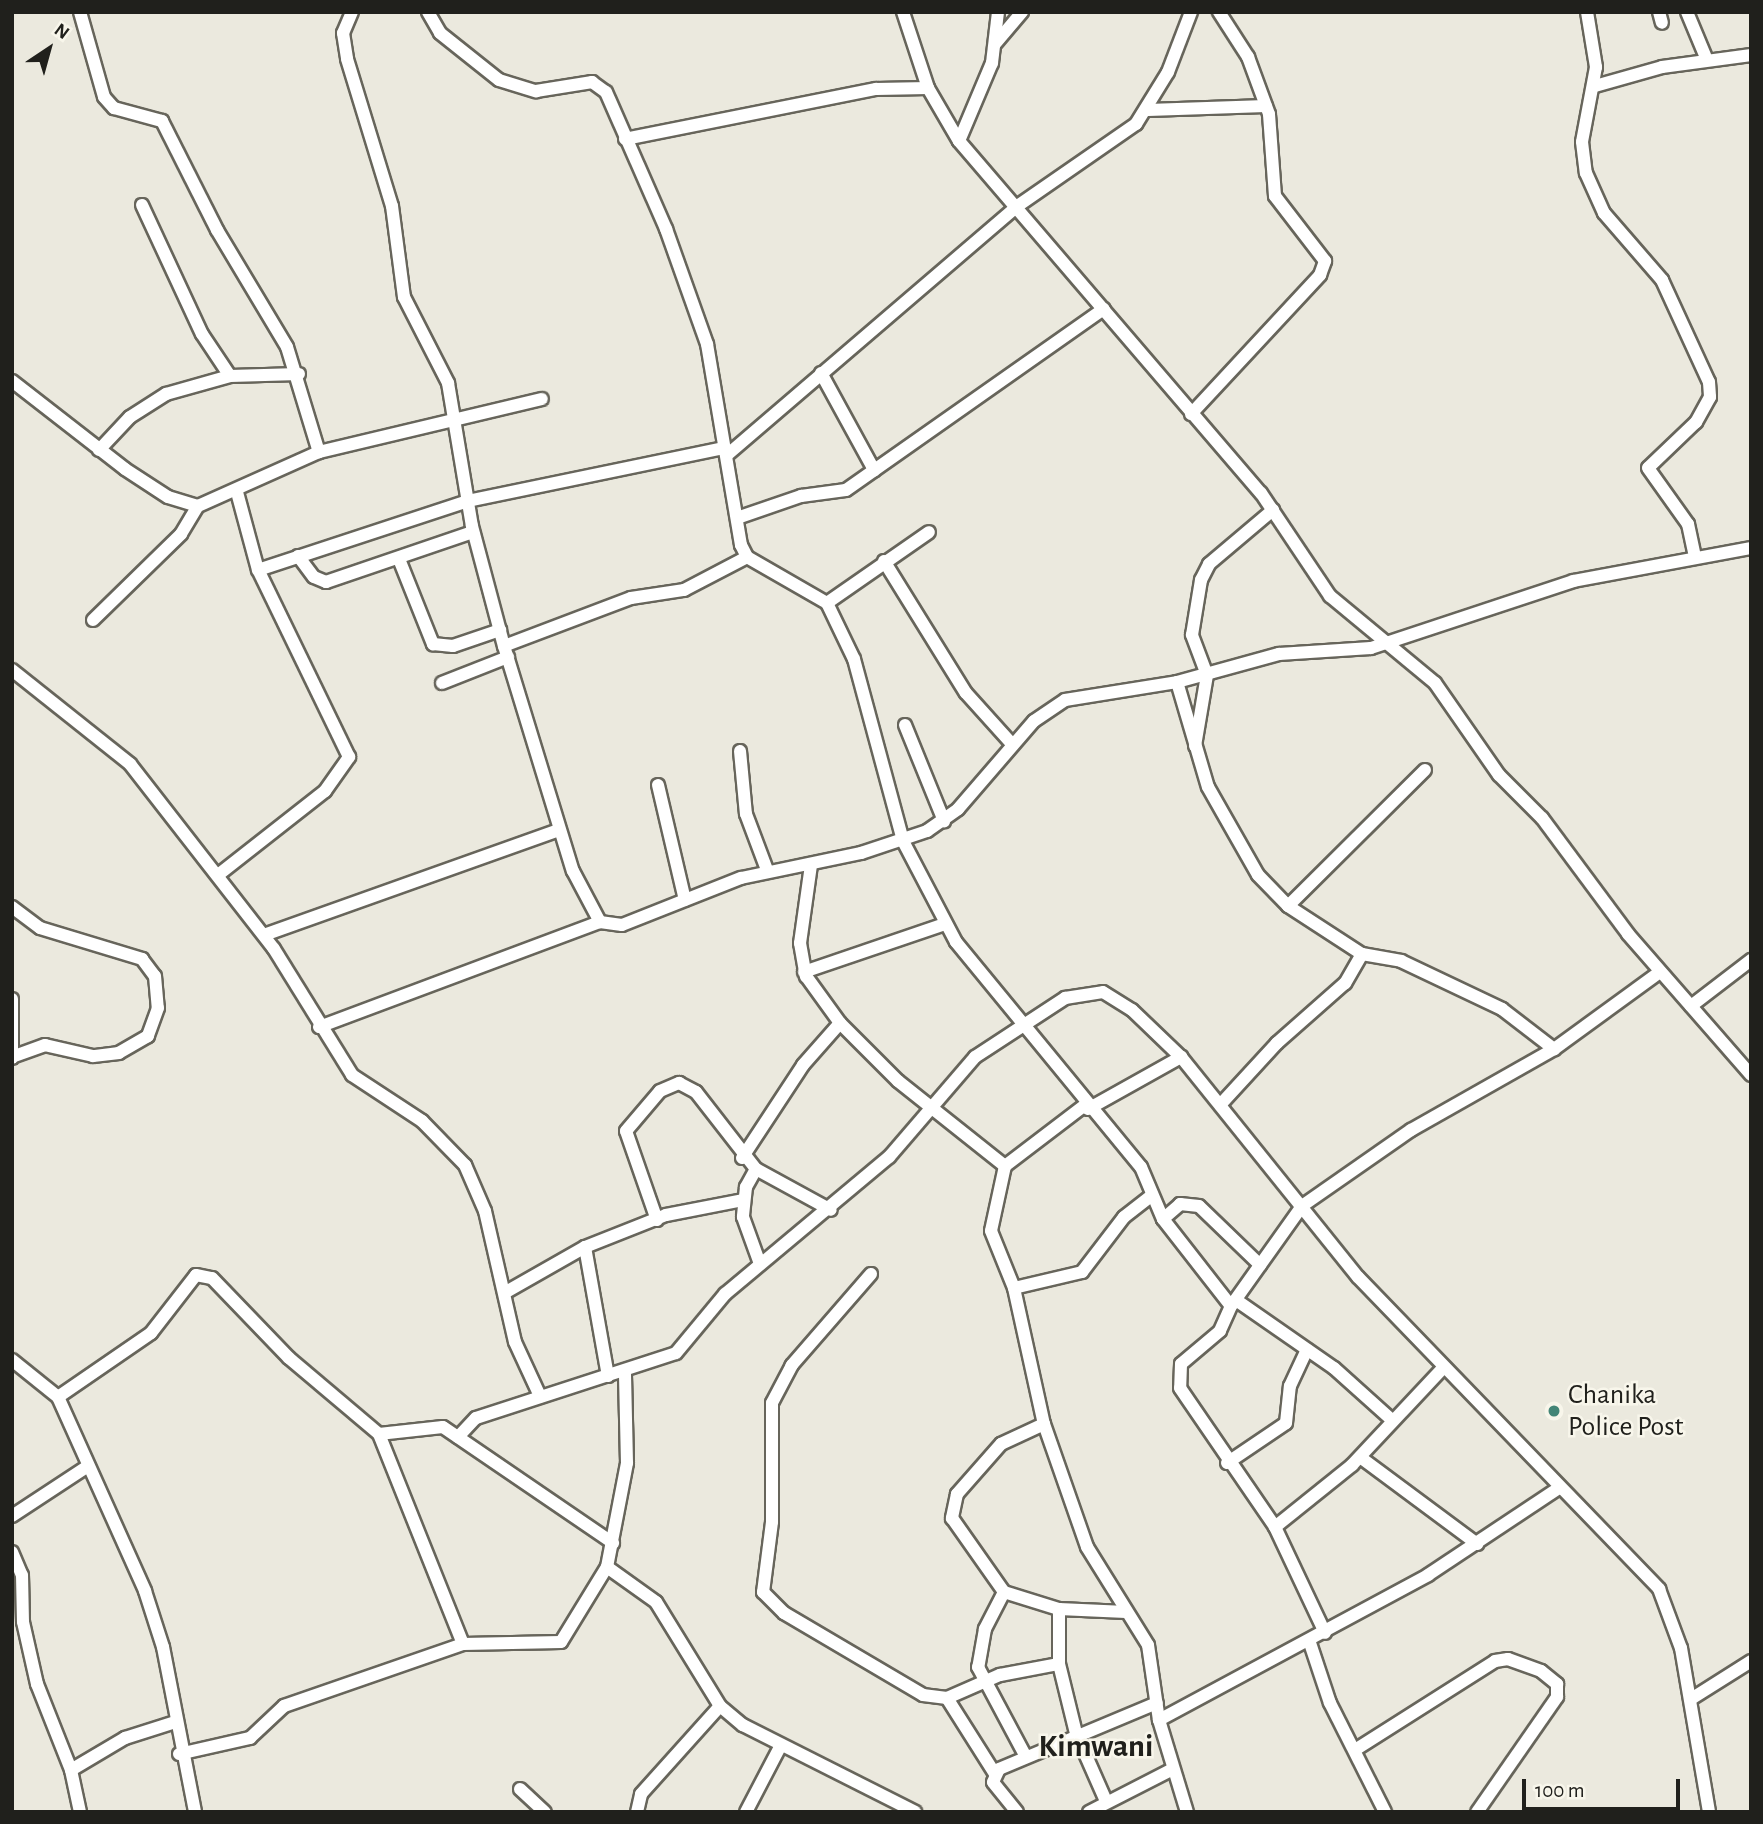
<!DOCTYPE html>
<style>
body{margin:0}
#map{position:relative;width:1763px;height:1824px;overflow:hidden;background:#ebe9de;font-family:"Alegreya Sans",sans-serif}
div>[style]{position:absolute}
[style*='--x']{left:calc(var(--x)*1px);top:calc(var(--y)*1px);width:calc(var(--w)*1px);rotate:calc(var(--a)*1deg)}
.roads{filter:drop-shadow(2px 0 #67655b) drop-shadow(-2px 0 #67655b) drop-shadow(0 2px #67655b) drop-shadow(0 -2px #67655b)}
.street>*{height:12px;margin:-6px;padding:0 6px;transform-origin:6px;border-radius:6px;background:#fff}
.dots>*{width:19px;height:19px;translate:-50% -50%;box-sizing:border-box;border:4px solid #f8f6eb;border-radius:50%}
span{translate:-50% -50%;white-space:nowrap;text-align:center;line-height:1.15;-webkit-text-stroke:5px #f8f6eb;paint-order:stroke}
.poi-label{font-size:28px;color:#20201c}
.left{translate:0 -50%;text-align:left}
.quarter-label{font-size:32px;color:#20201c;font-weight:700}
.frame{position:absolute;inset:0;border:14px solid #20201c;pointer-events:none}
.north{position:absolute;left:14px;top:14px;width:70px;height:70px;-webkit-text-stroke:5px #f8f6eb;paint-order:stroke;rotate:36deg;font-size:19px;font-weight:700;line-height:28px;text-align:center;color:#20201c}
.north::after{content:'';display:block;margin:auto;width:24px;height:32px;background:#20201c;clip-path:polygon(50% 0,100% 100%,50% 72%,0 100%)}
.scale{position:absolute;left:1522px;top:1779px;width:158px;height:32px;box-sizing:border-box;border:4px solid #20201c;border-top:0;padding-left:9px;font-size:21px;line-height:24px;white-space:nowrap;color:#20201c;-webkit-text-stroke:5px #f8f6eb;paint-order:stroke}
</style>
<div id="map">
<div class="roads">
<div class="street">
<i style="--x:80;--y:12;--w:88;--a:74.2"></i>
<i style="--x:104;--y:97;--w:15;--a:48"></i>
<i style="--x:114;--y:108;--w:50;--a:15.2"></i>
<i style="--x:162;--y:121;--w:122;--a:63.2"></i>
<i style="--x:217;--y:230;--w:136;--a:59.1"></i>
<i style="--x:287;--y:347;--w:110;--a:73.1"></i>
<i style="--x:352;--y:12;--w:23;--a:113"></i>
<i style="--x:343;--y:33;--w:26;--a:81"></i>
<i style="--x:347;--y:59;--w:154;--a:73"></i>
<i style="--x:392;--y:206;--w:92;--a:82.5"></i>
<i style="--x:404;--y:297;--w:97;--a:62.9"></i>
<i style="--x:448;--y:383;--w:145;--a:80.5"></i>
<i style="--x:472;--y:526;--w:124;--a:75.1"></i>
<i style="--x:504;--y:646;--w:235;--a:73"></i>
<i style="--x:573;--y:871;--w:58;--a:62.1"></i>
<i style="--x:600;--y:922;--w:22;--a:8"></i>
<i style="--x:622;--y:925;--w:128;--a:-21.6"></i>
<i style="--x:741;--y:878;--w:123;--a:-11.8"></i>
<i style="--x:861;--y:853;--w:70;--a:-18.4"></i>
<i style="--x:927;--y:831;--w:38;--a:-35"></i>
<i style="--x:958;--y:809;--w:116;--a:-49.2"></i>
<i style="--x:1034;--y:721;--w:37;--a:-34"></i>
<i style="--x:1065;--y:700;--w:113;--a:-9.1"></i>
<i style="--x:1177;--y:682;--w:106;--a:-15.4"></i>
<i style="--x:1279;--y:654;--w:92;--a:-3.7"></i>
<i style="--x:1371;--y:648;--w:213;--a:-18.3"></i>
<i style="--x:1573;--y:581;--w:181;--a:-10.5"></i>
<i style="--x:428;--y:12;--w:24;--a:60"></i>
<i style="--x:440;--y:33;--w:75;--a:38.5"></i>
<i style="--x:499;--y:80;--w:39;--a:17"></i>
<i style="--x:536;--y:91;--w:57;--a:-9.1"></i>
<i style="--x:592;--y:82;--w:17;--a:36"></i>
<i style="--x:606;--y:92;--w:150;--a:66.3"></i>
<i style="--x:666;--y:229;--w:122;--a:70.4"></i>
<i style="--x:707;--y:344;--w:204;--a:80.4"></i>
<i style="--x:741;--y:545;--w:13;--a:63"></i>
<i style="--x:747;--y:557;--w:92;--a:29.9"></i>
<i style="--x:827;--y:603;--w:62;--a:64.3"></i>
<i style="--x:854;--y:659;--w:188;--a:74.9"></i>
<i style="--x:903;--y:841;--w:114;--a:62.3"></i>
<i style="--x:956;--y:942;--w:291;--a:50.6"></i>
<i style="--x:1141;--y:1167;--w:56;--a:67.1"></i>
<i style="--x:1163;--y:1219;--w:110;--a:52"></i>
<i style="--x:1231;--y:1306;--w:27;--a:114"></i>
<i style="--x:1220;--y:1331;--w:51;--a:139.8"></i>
<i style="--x:1181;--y:1364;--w:24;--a:92"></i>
<i style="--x:1180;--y:1388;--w:168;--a:55.6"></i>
<i style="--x:1275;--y:1527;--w:117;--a:64.7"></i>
<i style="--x:903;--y:12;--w:80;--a:71.8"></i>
<i style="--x:928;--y:88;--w:61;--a:59.7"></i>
<i style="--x:959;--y:141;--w:464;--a:49.4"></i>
<i style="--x:1261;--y:493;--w:124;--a:56.2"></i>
<i style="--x:1330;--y:596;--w:136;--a:39.6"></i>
<i style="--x:1435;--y:683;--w:112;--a:55.2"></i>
<i style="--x:1499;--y:775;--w:61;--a:45"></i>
<i style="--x:1542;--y:818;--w:144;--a:53.4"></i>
<i style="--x:1628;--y:934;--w:187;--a:48.9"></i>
<i style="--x:1587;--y:12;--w:56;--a:80.7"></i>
<i style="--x:1596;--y:67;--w:76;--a:100.6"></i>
<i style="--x:1582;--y:142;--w:31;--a:83"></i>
<i style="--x:1586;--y:173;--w:44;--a:65.8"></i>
<i style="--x:1604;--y:213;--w:89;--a:49.1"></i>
<i style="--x:1662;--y:280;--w:112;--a:65.3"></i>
<i style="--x:1709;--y:382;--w:15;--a:86"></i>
<i style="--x:1710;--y:397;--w:29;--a:119"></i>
<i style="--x:1696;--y:422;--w:66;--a:136.2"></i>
<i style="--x:1648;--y:468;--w:69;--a:54.5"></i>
<i style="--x:1688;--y:524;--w:34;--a:78"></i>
<i style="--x:1659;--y:12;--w:11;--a:75"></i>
<i style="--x:1687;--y:12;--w:52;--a:67.4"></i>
<i style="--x:995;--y:44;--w:42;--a:-49.8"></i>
<i style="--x:1595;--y:86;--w:70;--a:-15.8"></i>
<i style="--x:1662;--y:67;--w:90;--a:-7.7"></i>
<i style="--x:1148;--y:110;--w:118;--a:-1.9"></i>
<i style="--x:625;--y:139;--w:256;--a:-11.3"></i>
<i style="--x:876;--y:89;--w:52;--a:-1.1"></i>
<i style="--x:959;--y:141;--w:85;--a:-67.1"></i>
<i style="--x:992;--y:63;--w:51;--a:-83.3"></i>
<i style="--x:142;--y:205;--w:142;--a:65.1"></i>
<i style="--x:202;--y:334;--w:50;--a:56.3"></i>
<i style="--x:821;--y:373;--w:111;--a:61.3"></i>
<i style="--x:12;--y:381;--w:143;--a:37.9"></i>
<i style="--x:125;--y:469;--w:51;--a:33.1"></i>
<i style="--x:168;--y:497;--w:31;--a:17"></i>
<i style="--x:198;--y:506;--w:133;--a:-24.1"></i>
<i style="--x:319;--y:452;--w:229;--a:-13.4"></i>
<i style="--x:1191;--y:414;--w:190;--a:-47.1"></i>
<i style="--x:1320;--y:275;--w:15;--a:-70"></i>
<i style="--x:1325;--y:261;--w:82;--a:-127.6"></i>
<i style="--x:1275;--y:196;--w:82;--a:-94.2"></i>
<i style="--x:1269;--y:114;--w:61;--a:-110.2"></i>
<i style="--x:1248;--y:57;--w:54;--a:-122.8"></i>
<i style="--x:99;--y:450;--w:45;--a:-46.8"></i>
<i style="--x:130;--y:417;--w:43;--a:-32.6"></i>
<i style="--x:166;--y:394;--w:66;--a:-15.7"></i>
<i style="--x:230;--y:376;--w:69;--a:-1.7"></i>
<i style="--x:727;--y:455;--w:381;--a:-40.6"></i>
<i style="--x:1016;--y:207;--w:146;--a:-34.7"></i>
<i style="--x:1136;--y:124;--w:61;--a:-58.4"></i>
<i style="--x:1168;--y:72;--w:64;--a:-69"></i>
<i style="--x:737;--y:518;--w:68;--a:-19"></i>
<i style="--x:801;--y:496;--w:45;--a:-7.6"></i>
<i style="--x:846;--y:490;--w:315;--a:-35.1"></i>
<i style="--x:298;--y:556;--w:26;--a:53"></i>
<i style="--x:314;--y:577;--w:13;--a:23"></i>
<i style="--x:326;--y:582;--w:155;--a:-18.8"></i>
<i style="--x:399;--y:559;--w:92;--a:68.2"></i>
<i style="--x:433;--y:644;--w:20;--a:6"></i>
<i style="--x:453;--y:646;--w:50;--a:-18.8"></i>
<i style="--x:884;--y:561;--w:155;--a:58.2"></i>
<i style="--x:966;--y:693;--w:69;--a:48"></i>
<i style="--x:258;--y:570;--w:221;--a:-18.2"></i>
<i style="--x:468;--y:501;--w:262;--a:-11.7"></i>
<i style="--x:827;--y:603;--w:124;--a:-34.8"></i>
<i style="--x:93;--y:620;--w:123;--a:-44.3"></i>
<i style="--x:181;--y:534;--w:33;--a:-59"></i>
<i style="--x:504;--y:646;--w:136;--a:-20.7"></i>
<i style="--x:631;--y:598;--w:54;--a:-8.6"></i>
<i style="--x:684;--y:590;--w:71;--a:-27.6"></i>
<i style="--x:12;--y:670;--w:151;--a:38.5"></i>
<i style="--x:130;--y:764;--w:234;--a:52.1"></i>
<i style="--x:274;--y:949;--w:148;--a:58.2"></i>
<i style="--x:352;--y:1075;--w:84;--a:33.3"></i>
<i style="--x:422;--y:1121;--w:62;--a:45.7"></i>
<i style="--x:465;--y:1165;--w:50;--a:66.5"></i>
<i style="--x:485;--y:1211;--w:134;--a:77.1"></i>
<i style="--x:515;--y:1342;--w:60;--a:65.2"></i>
<i style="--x:1177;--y:682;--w:109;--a:73.6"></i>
<i style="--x:1208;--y:787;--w:101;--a:60.4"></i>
<i style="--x:1258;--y:875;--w:43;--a:45.9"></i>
<i style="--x:1288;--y:906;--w:88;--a:33"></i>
<i style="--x:1362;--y:954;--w:34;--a:120"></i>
<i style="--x:1345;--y:983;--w:91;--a:138.6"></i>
<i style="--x:1277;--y:1043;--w:83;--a:132.6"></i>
<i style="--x:442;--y:683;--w:71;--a:-21.5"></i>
<i style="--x:905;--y:725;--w:104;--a:67.9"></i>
<i style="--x:1195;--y:746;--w:72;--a:-80.4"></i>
<i style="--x:1207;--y:675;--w:43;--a:-110.6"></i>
<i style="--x:1192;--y:635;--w:56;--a:-80.7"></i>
<i style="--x:1201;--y:580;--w:18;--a:-63"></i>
<i style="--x:1209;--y:564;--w:84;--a:-40.2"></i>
<i style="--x:740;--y:751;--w:63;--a:84.6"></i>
<i style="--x:746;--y:814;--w:60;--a:69.4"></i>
<i style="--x:658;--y:785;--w:118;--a:76.8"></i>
<i style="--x:811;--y:865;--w:79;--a:98"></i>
<i style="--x:800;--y:943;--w:34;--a:80"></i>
<i style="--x:806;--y:976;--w:58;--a:54.1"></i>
<i style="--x:840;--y:1023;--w:82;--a:45"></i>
<i style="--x:898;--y:1081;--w:137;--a:38.5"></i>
<i style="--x:218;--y:875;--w:136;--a:-38.1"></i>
<i style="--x:325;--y:791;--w:42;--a:-54.8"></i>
<i style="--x:349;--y:757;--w:208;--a:-115.9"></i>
<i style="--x:258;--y:570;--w:81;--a:-105.1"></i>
<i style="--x:1288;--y:906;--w:193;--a:-44.8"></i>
<i style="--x:12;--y:907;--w:35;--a:37"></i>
<i style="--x:40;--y:928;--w:107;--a:16.9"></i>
<i style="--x:142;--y:959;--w:21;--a:53"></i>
<i style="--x:155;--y:976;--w:32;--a:85"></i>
<i style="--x:158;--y:1008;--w:30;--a:110"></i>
<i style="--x:148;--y:1036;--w:34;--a:150"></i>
<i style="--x:119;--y:1053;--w:26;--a:173"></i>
<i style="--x:93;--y:1056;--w:49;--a:-167.1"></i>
<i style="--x:45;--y:1045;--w:35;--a:160"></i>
<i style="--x:264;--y:935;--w:313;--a:-19.6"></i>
<i style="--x:1362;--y:954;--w:40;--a:10"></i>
<i style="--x:1401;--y:961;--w:112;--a:25.4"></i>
<i style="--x:1502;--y:1009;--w:66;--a:37.6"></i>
<i style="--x:804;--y:972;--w:149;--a:-18.8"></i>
<i style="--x:12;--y:999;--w:59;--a:90"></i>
<i style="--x:1691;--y:1006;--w:76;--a:-37.5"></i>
<i style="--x:319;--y:1027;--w:300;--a:-20.5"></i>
<i style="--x:1085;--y:1105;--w:101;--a:142.7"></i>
<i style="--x:1005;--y:1166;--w:66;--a:102.2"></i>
<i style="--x:991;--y:1231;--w:61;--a:68"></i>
<i style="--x:1014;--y:1288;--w:139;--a:77.6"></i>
<i style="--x:1044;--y:1424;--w:130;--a:70.7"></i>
<i style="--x:1087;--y:1547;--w:115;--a:58.1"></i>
<i style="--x:1148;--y:1645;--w:76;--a:81.7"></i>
<i style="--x:1159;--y:1720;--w:96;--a:73.1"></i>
<i style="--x:1088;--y:1109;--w:107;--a:-29.2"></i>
<i style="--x:742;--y:1158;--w:111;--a:-56.7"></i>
<i style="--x:803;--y:1065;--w:56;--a:-48.6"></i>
<i style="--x:756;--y:1169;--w:21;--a:119"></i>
<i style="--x:746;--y:1187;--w:30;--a:96"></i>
<i style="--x:743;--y:1217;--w:50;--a:70.1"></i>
<i style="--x:1163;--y:1219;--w:23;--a:-41"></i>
<i style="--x:1180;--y:1204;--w:19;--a:6"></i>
<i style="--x:1199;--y:1206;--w:85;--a:44"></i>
<i style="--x:657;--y:1220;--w:94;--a:-109.2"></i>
<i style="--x:626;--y:1131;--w:52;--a:-49.6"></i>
<i style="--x:660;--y:1091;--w:21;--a:-23"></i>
<i style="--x:679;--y:1083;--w:19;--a:28"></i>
<i style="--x:696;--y:1092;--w:98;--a:52.1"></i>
<i style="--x:756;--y:1169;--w:85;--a:28.7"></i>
<i style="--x:585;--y:1247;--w:131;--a:79.9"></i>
<i style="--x:871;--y:1274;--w:121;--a:131"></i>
<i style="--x:792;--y:1365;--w:43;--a:117.8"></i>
<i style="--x:772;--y:1403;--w:119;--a:90"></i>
<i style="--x:772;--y:1522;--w:71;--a:97.3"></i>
<i style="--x:763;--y:1592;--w:30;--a:45"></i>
<i style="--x:784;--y:1613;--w:161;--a:30.5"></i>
<i style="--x:923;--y:1695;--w:24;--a:7"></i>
<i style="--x:947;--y:1698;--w:58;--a:-23.5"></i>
<i style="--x:1000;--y:1675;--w:60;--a:-10.6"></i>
<i style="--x:1014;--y:1288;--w:70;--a:-13.2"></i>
<i style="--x:1082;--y:1272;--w:69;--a:-52.6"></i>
<i style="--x:1124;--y:1217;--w:33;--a:-38"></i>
<i style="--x:506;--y:1292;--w:91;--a:-29.7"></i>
<i style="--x:585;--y:1247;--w:87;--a:-21.6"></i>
<i style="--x:666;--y:1215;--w:78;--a:-11"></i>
<i style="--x:1236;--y:1300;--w:119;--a:34.8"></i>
<i style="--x:1334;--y:1368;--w:78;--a:41.9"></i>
<i style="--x:1231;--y:1306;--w:123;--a:-54.6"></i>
<i style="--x:1302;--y:1206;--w:133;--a:-34.9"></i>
<i style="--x:1411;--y:1130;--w:164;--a:-29.5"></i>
<i style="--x:1554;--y:1049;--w:131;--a:-36"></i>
<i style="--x:12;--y:1360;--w:59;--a:38.8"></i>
<i style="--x:58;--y:1397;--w:213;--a:65.8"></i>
<i style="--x:145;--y:1591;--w:59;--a:72.2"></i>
<i style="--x:163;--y:1647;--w:168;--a:79"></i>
<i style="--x:58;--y:1397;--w:113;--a:-34.5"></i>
<i style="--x:151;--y:1333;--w:73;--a:-52.2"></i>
<i style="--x:196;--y:1275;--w:16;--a:11"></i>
<i style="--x:212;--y:1278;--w:111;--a:46.1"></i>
<i style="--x:289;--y:1358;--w:118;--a:40.2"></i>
<i style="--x:379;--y:1434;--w:226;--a:68.2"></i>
<i style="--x:1044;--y:1424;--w:47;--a:155.1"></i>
<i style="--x:1001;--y:1444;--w:67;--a:131.3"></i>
<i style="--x:957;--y:1494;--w:25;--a:102"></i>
<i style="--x:952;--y:1518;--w:90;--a:54.9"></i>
<i style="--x:1004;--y:1592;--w:58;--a:17.2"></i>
<i style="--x:1059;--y:1609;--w:67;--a:2.6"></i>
<i style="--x:379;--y:1434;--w:64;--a:-6.2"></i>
<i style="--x:443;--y:1427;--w:206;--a:34.3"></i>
<i style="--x:458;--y:1437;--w:26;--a:-47"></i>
<i style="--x:476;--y:1418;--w:210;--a:-18"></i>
<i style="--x:676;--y:1353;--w:77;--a:-50.3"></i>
<i style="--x:725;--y:1294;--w:214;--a:-39.9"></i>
<i style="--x:889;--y:1157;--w:132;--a:-49.3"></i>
<i style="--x:975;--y:1057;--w:108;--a:-33.2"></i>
<i style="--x:1065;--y:998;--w:38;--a:-9"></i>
<i style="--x:1103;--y:992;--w:34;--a:32"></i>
<i style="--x:1132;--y:1010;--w:68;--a:43.8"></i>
<i style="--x:1181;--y:1057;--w:282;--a:51.2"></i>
<i style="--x:1358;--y:1277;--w:434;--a:46"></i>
<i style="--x:1659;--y:1589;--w:63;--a:69.6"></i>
<i style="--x:1681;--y:1648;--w:166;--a:80.3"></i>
<i style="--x:1360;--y:1457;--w:146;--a:36.6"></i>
<i style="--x:1227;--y:1463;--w:71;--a:-34.1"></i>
<i style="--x:1286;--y:1423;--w:37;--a:-84"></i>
<i style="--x:1290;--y:1386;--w:40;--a:-65"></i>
<i style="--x:12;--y:1516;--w:91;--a:-33.3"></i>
<i style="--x:1275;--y:1527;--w:99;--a:-38.8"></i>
<i style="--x:1352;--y:1465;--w:134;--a:-46.8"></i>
<i style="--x:12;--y:1552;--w:25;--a:67"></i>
<i style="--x:22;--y:1575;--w:47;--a:88.8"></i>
<i style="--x:23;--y:1622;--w:64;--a:77.3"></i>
<i style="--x:37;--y:1684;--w:92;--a:68.4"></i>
<i style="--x:71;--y:1770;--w:43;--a:77.9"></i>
<i style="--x:607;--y:1567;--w:60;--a:35.5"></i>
<i style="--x:656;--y:1602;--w:122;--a:58.4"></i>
<i style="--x:720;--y:1706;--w:30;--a:40"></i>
<i style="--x:743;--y:1725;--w:193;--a:26.8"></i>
<i style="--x:1004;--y:1592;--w:42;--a:117.2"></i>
<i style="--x:985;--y:1629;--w:39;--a:100"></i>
<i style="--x:978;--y:1667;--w:100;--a:61.9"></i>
<i style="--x:1059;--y:1609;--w:55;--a:90"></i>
<i style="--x:1059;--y:1664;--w:71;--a:76.2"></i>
<i style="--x:1076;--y:1733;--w:74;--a:66.2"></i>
<i style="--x:1309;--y:1640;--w:66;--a:71.6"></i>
<i style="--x:1330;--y:1703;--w:122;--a:63.2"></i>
<i style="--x:947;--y:1698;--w:90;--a:57.7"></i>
<i style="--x:1691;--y:1699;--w:71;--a:-32.3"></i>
<i style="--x:1159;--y:1720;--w:306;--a:-28.3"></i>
<i style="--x:1428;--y:1575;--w:157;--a:-33.6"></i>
<i style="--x:1358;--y:1748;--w:162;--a:-32.4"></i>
<i style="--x:1495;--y:1661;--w:13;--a:-9"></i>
<i style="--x:1508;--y:1659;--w:35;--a:20"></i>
<i style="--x:1541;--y:1671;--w:21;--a:39"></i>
<i style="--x:1557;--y:1684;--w:13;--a:90"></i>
<i style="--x:1557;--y:1697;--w:140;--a:124.8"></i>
<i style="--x:179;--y:1754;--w:73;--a:-12.7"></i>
<i style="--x:250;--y:1738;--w:47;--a:-43.3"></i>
<i style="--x:284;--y:1706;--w:189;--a:-19.1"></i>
<i style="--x:463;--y:1644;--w:98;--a:-1.2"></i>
<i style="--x:561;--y:1642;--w:88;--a:-58.5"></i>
<i style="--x:607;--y:1567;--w:106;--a:-79.1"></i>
<i style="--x:627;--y:1463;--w:90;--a:-91.3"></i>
<i style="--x:71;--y:1770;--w:63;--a:-30.7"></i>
<i style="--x:125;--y:1738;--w:52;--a:-17.7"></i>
<i style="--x:520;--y:1789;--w:34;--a:43"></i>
<i style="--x:637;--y:1812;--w:18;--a:-77"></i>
<i style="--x:641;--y:1794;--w:118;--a:-48.1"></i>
<i style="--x:746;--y:1812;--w:73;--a:-62.4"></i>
<i style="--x:1017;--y:1812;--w:38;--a:-129"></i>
<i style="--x:993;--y:1782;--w:14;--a:-65"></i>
<i style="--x:999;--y:1769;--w:171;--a:-22.7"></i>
<i style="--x:1089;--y:1812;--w:94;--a:-27.1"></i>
</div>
</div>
<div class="dots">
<i style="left:1554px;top:1411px;background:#438576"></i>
</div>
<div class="poi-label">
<span class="left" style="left:1568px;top:1411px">Chanika<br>Police Post</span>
</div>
<div class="quarter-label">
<span style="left:1096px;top:1746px">Kimwani</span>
</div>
<div class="frame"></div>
<div class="north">N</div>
<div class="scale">100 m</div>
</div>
